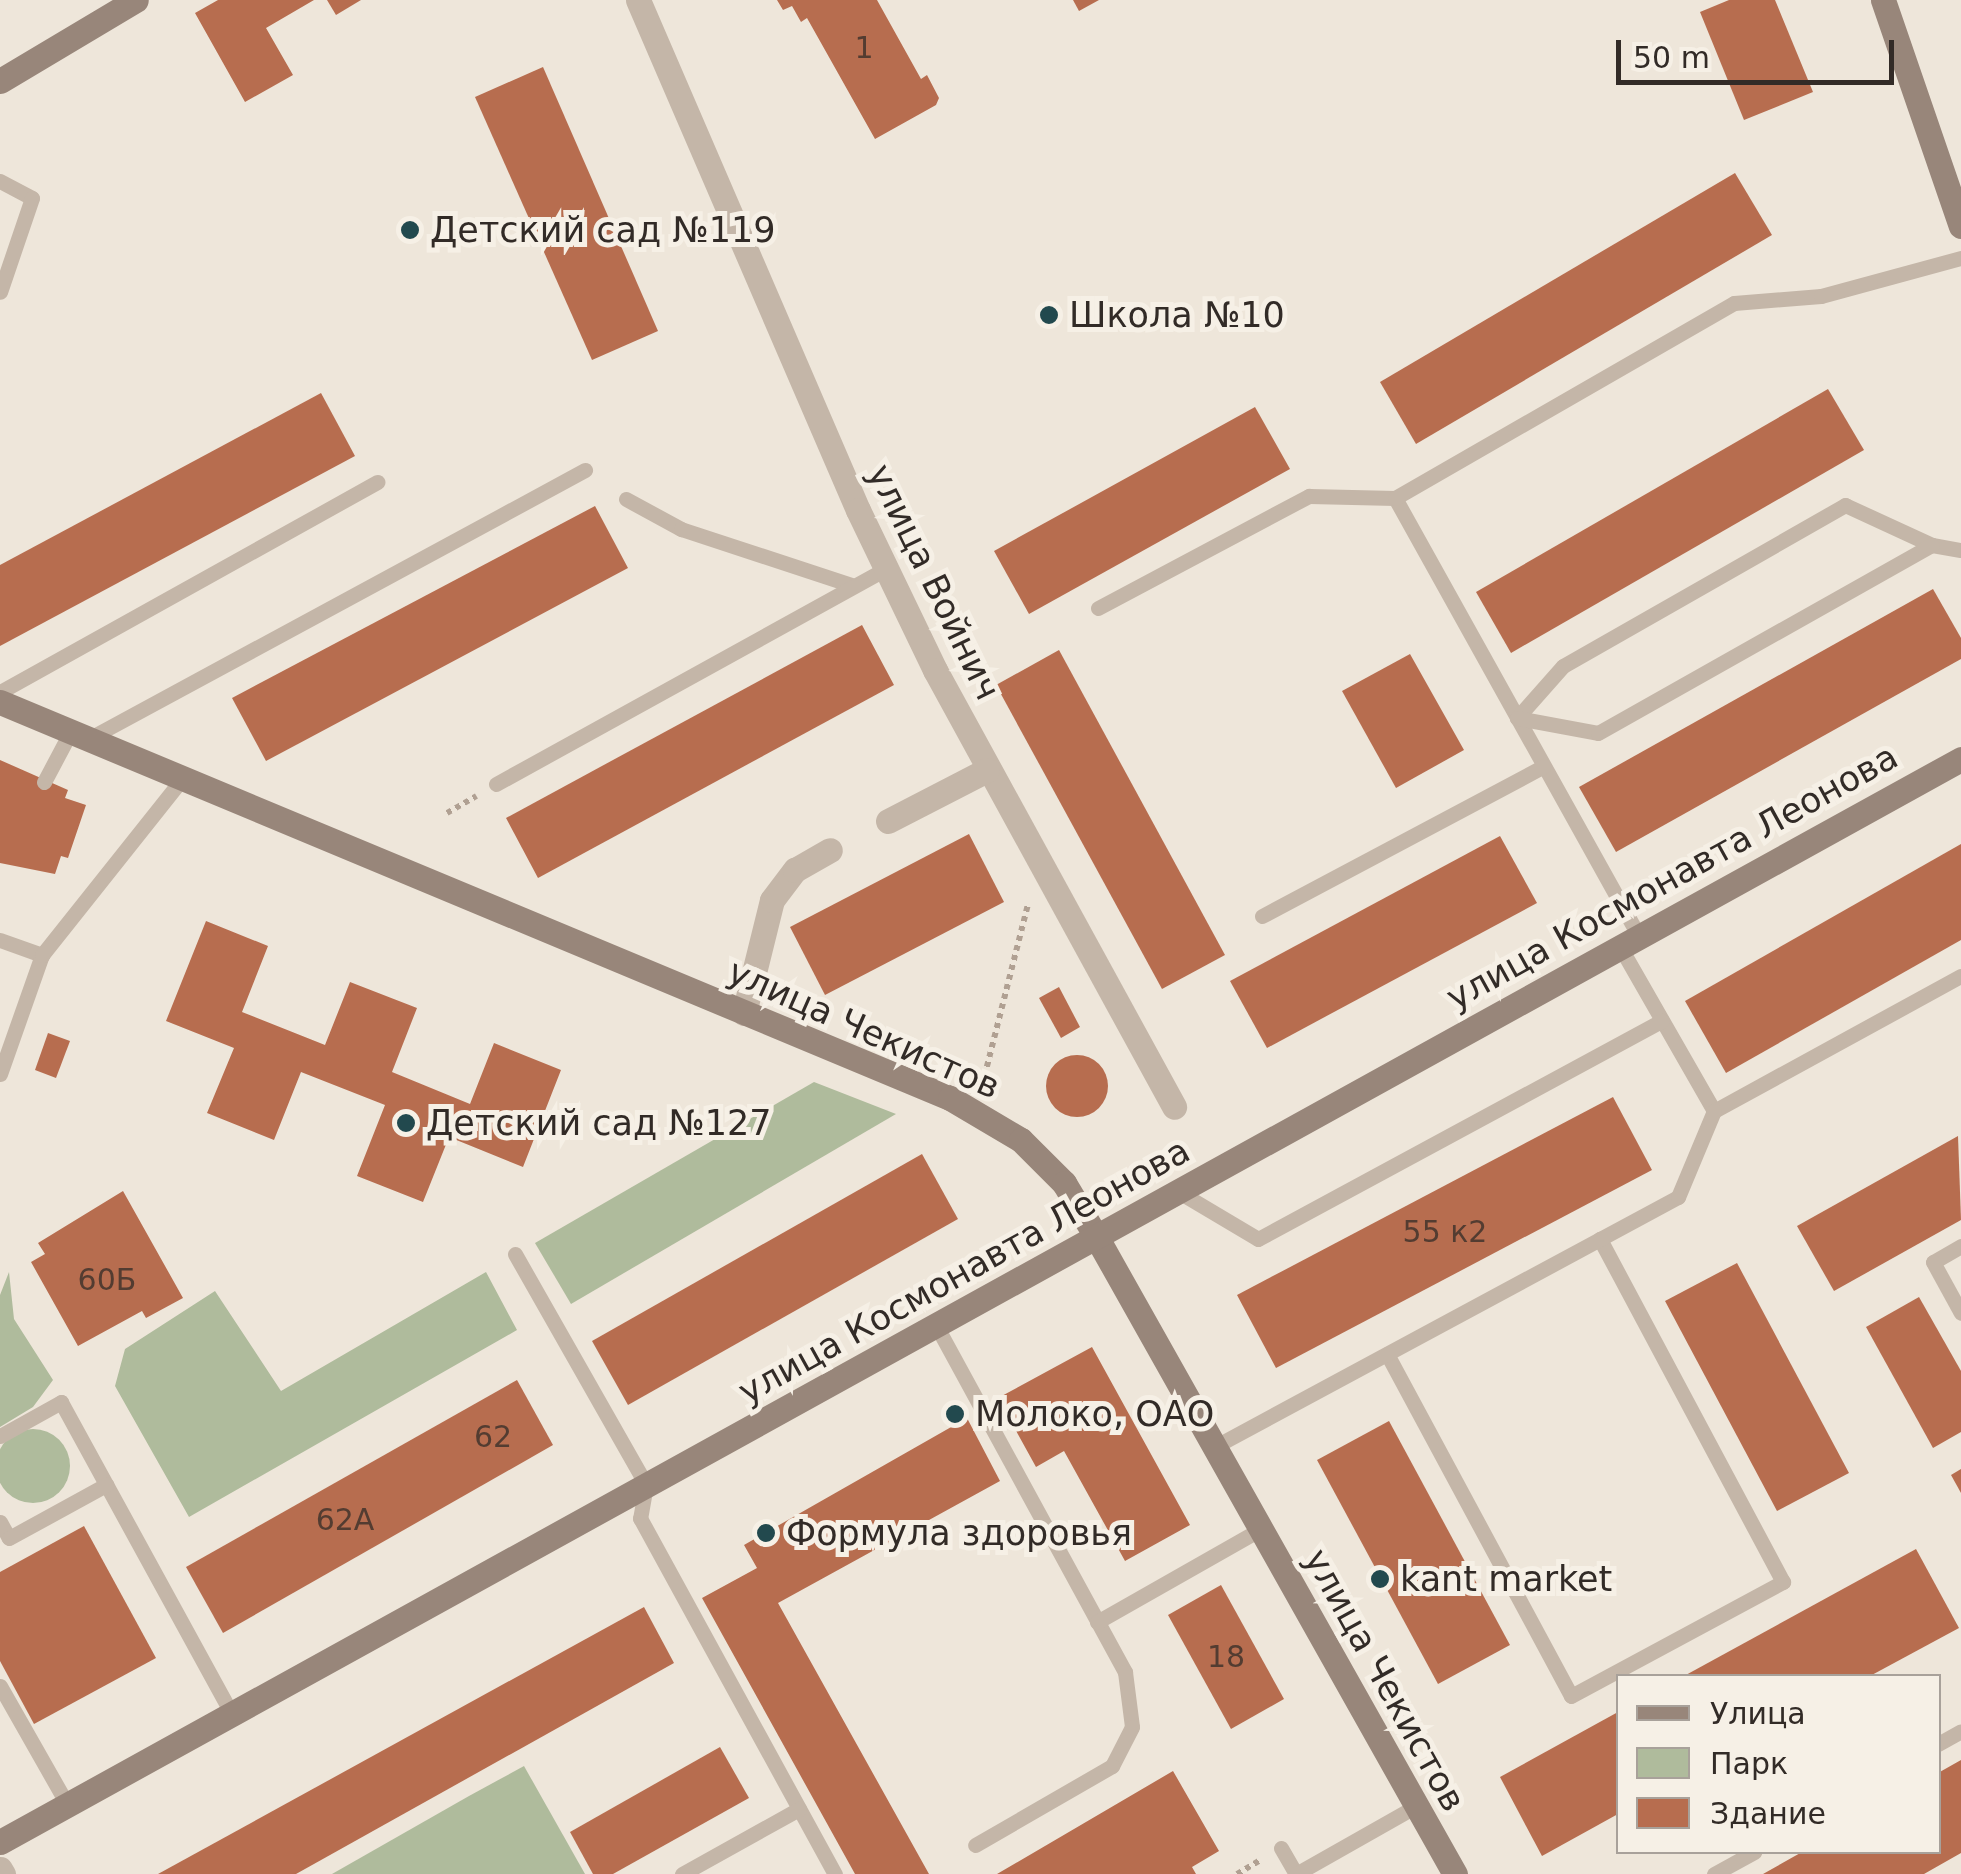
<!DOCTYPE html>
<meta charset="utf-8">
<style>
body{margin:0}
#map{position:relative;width:1961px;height:1874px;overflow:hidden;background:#eee6da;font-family:"DejaVu Sans",sans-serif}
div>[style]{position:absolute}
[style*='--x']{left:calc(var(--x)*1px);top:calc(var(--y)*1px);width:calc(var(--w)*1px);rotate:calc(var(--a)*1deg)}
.green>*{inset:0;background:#afbb9c}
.round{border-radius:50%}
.building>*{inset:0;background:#b76d4f}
.path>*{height:6px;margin-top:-3px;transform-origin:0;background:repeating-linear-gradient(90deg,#b0a092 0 5px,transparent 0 10px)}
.lane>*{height:15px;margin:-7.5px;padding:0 7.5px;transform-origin:7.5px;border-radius:7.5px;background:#c4b6a8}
.street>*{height:25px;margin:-12.5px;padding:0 12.5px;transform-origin:12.5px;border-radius:12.5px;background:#c4b6a8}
.secondary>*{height:25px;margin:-12.5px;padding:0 12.5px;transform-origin:12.5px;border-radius:12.5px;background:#98867a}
.dots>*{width:28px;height:28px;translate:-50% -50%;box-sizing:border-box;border:5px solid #f6f0e6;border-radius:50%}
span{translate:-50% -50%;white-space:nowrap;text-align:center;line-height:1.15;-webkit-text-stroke:10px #f6f0e6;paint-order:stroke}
.number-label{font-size:30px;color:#533c31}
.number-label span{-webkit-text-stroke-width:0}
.poi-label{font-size:35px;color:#322b27}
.left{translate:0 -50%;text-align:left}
.street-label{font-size:35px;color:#322b27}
.legend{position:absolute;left:1616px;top:1674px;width:325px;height:180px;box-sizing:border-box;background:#f6f0e6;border:2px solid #a8a19a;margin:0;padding:12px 18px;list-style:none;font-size:30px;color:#322b27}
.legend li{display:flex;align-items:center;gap:20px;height:50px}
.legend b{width:50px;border:2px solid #a8a19a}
.scale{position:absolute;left:1616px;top:40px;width:278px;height:45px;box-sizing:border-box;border:5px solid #322b27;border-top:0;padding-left:12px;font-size:30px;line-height:35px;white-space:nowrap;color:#322b27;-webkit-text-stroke:8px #f6f0e6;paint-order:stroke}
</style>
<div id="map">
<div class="green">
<i style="clip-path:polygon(814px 1082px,896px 1114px,571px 1304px,535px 1243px)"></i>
<i style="clip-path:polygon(9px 1272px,14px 1319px,53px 1380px,33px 1407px,0 1427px,0 1295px)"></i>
<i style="clip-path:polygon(486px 1272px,517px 1330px,189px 1517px,115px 1386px,125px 1349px,215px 1291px,281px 1391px)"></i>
<i class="round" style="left:-4px;top:1429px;width:74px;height:74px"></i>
<i style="clip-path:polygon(524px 1766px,585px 1874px,332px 1874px,469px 1796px)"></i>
</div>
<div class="building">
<i style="clip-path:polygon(218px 0,314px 0,266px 28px,293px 75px,245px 102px,195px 13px)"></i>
<i style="clip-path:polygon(327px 0,361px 0,336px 15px)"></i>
<i style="clip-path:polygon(777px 0,877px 0,921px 79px,927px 75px,939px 98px,936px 105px,875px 139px,807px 18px,801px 22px,792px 6px,783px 10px)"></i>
<i style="clip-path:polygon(1073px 0,1099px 0,1079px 11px)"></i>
<i style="clip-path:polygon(1729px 0,1775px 0,1813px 92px,1744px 120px,1700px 12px)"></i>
<i style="clip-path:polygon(543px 67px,658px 331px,592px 360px,475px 97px)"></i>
<i style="clip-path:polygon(1735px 173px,1772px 235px,1416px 444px,1380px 382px)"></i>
<i style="clip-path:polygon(1828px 389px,1864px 450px,1511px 653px,1476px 592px)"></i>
<i style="clip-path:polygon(321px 393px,355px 456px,0 646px,0 565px)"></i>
<i style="clip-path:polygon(1255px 407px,1290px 469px,1029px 614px,994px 551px)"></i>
<i style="clip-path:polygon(595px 506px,628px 568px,266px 761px,232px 698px)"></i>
<i style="clip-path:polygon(1933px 589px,1961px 638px,1961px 659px,1616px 852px,1579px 787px)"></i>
<i style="clip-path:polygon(862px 625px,894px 685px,538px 878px,506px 818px)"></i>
<i style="clip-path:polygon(1059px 650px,1225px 955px,1162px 989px,996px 685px)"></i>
<i style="clip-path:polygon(1410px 654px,1464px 750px,1396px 788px,1342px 691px)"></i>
<i style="clip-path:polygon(0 760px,68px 790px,65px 798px,86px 805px,68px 858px,61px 856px,55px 874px,0 863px)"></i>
<i style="clip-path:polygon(969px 834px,1004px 902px,825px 995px,790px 927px)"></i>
<i style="clip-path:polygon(1500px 836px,1537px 903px,1267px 1048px,1230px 981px)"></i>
<i style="clip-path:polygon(1961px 844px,1961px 940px,1726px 1073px,1685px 1001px)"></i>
<i style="clip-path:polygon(206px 921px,268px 946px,242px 1012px,325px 1045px,350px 982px,417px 1008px,392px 1072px,470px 1104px,494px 1043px,561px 1070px,523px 1167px,449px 1137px,423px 1202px,357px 1176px,385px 1105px,301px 1072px,274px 1140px,207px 1113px,234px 1048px,166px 1021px)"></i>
<i style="clip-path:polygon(1059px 987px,1080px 1027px,1061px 1038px,1039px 998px)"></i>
<i style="clip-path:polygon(48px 1033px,70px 1041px,56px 1078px,35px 1070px)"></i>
<i class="round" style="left:1046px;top:1055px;width:62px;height:62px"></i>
<i style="clip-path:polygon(1613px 1097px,1652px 1170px,1276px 1368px,1237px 1295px)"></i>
<i style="clip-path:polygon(1958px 1136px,1961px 1220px,1834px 1291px,1797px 1226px)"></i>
<i style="clip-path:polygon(922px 1154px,958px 1219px,628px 1405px,592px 1341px)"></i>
<i style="clip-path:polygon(123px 1191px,183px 1298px,146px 1318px,142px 1311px,78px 1346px,31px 1262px,45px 1254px,38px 1243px)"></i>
<i style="clip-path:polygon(1737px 1263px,1849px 1473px,1777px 1511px,1665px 1301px)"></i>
<i style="clip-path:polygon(1919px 1297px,1961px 1371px,1961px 1432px,1933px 1448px,1866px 1327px)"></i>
<i style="clip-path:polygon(1092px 1347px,1190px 1525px,1125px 1561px,1064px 1451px,1036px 1467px,998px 1398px)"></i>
<i style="clip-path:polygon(517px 1380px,553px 1445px,223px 1633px,186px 1567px)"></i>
<i style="clip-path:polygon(967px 1418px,1000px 1481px,778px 1603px,929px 1874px,855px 1874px,702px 1598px,757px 1568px,744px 1545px)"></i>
<i style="clip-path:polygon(1389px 1421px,1510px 1645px,1438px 1684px,1317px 1460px)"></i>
<i style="clip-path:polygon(1961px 1469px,1961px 1493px,1951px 1475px)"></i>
<i style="clip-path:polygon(84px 1526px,156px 1658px,34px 1724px,0 1661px,0 1572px)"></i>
<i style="clip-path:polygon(1916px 1549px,1959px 1628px,1870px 1676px,1684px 1676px)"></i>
<i style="clip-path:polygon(1221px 1585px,1284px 1699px,1231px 1729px,1168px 1615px)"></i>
<i style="clip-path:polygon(644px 1607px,674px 1663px,296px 1874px,158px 1874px)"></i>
<i style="clip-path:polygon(1618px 1712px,1618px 1814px,1542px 1856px,1500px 1777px)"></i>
<i style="clip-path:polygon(720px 1747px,749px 1798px,613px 1874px,593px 1874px,570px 1832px)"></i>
<i style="clip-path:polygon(1961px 1760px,1961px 1853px,1924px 1874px,1763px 1874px,1802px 1852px,1938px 1852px,1938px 1773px)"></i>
<i style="clip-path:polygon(1173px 1771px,1219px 1851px,1192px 1867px,1196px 1874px,997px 1874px)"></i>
</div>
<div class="path">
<i style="--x:447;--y:813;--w:34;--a:-30"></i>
<i style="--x:982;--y:1086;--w:188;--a:-75.8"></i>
<i style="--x:1237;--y:1874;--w:29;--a:-31"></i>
</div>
<div class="lane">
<i style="--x:0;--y:181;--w:36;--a:28"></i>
<i style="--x:32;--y:198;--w:99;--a:108.8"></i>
<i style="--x:1395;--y:498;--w:499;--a:60.9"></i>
<i style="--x:626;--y:499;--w:63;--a:28.6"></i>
<i style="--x:681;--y:529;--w:179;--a:18.2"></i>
<i style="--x:1098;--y:608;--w:239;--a:-28"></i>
<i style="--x:1309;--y:496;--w:86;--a:1.3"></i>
<i style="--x:1395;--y:498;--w:391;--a:-29.9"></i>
<i style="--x:1734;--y:303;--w:87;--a:-4.6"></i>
<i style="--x:1821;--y:296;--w:145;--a:-15.2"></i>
<i style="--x:0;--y:692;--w:432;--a:-29.1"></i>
<i style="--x:1517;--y:718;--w:69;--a:-48.5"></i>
<i style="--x:1563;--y:666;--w:325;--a:-29.7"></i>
<i style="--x:1845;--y:505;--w:96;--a:24.7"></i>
<i style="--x:1932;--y:545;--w:29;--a:10"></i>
<i style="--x:1517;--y:718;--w:82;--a:10.5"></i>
<i style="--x:1598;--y:733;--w:383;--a:-29.4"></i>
<i style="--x:90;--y:738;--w:563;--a:-28.43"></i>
<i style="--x:44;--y:782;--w:58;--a:-62.1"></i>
<i style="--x:496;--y:784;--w:445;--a:-28.9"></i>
<i style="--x:1262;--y:916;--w:319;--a:-28"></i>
<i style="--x:0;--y:940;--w:45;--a:19.7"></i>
<i style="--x:1619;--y:945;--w:191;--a:60.2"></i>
<i style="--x:1714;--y:1111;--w:281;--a:-28.7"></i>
<i style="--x:0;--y:1074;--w:126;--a:-70.6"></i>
<i style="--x:42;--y:955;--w:226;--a:-51.5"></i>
<i style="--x:1179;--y:1192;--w:92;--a:30.7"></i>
<i style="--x:1258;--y:1239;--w:459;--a:-28.4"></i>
<i style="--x:1961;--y:1246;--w:32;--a:150"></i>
<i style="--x:1933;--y:1262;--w:58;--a:61.2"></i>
<i style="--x:515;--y:1254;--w:266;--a:60.4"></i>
<i style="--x:646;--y:1485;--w:34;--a:100"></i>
<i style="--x:640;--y:1518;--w:406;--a:61.3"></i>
<i style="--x:937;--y:1327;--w:393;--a:61.4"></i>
<i style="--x:1125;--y:1672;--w:55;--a:82.7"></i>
<i style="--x:1132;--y:1727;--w:44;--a:117.1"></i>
<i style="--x:1112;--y:1766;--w:158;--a:150"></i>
<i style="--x:1387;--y:1354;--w:388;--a:61.7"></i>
<i style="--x:1571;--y:1696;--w:241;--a:-28.3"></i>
<i style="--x:1783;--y:1582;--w:389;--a:-118.1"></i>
<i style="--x:0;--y:1436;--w:70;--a:-29.1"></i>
<i style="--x:61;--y:1402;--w:356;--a:61.3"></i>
<i style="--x:1214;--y:1447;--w:527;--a:-28.32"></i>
<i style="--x:1678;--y:1197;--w:93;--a:-67.3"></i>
<i style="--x:0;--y:1522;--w:18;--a:61"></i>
<i style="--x:9;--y:1538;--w:111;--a:-28.7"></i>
<i style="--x:1097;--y:1622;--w:189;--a:-29.6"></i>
<i style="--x:0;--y:1686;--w:136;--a:60.4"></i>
<i style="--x:1938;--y:1744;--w:26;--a:-29"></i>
<i style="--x:1281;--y:1848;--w:30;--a:60"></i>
<i style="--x:1296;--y:1874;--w:138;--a:-29.5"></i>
<i style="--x:682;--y:1874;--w:134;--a:-29.1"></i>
<i style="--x:1714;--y:1874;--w:46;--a:-28.8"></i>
</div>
<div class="street">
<i style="--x:638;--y:0;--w:555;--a:66.67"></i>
<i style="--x:858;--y:510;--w:178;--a:64.3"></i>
<i style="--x:935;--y:670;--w:498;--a:61.3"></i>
<i style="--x:888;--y:821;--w:111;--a:-27.3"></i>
<i style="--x:744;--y:1013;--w:116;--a:-76.1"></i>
<i style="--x:772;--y:900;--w:38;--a:-53"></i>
<i style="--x:795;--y:870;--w:40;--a:-29.7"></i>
<i style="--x:0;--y:1869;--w:6;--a:59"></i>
</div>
<div class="secondary">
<i style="--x:1883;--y:0;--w:239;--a:71"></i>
<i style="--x:0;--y:81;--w:158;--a:-30.8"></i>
<i style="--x:0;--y:702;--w:1029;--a:22.63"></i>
<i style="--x:950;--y:1098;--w:82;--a:30.6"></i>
<i style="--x:1021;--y:1140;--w:61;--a:45"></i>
<i style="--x:1064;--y:1183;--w:64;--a:59"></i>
<i style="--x:1097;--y:1238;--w:730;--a:60.63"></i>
<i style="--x:0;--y:1842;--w:2240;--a:-28.91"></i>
</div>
<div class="dots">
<i style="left:410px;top:230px;background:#22494e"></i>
<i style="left:1049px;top:315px;background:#22494e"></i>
<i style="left:406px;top:1123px;background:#22494e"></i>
<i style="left:955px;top:1414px;background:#22494e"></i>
<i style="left:766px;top:1533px;background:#22494e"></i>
<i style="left:1380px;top:1579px;background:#22494e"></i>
</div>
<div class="number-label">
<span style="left:864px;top:48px">1</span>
<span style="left:1445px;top:1232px">55 к2</span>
<span style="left:107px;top:1280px">60Б</span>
<span style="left:493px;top:1437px">62</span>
<span style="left:345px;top:1520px">62А</span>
<span style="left:1226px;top:1657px">18</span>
</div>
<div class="poi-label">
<span class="left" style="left:430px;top:230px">Детский сад №119</span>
<span class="left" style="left:1069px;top:315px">Школа №10</span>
<span class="left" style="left:426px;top:1123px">Детский сад №127</span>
<span class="left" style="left:975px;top:1414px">Молоко, ОАО</span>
<span class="left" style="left:786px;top:1533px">Формула здоровья</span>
<span class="left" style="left:1400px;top:1579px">kant market</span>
</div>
<div class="street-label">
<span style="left:934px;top:582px;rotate:64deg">улица Войнич</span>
<span style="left:1672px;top:877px;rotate:-29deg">улица Космонавта Леонова</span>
<span style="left:864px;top:1029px;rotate:24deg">улица Чекистов</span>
<span style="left:964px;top:1271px;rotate:-29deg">улица Космонавта Леонова</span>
<span style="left:1385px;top:1680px;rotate:61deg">улица Чекистов</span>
</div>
<ul class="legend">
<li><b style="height:12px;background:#98867a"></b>Улица</li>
<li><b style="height:28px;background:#afbb9c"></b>Парк</li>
<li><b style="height:28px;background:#b76d4f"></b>Здание</li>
</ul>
<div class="scale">50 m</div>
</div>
